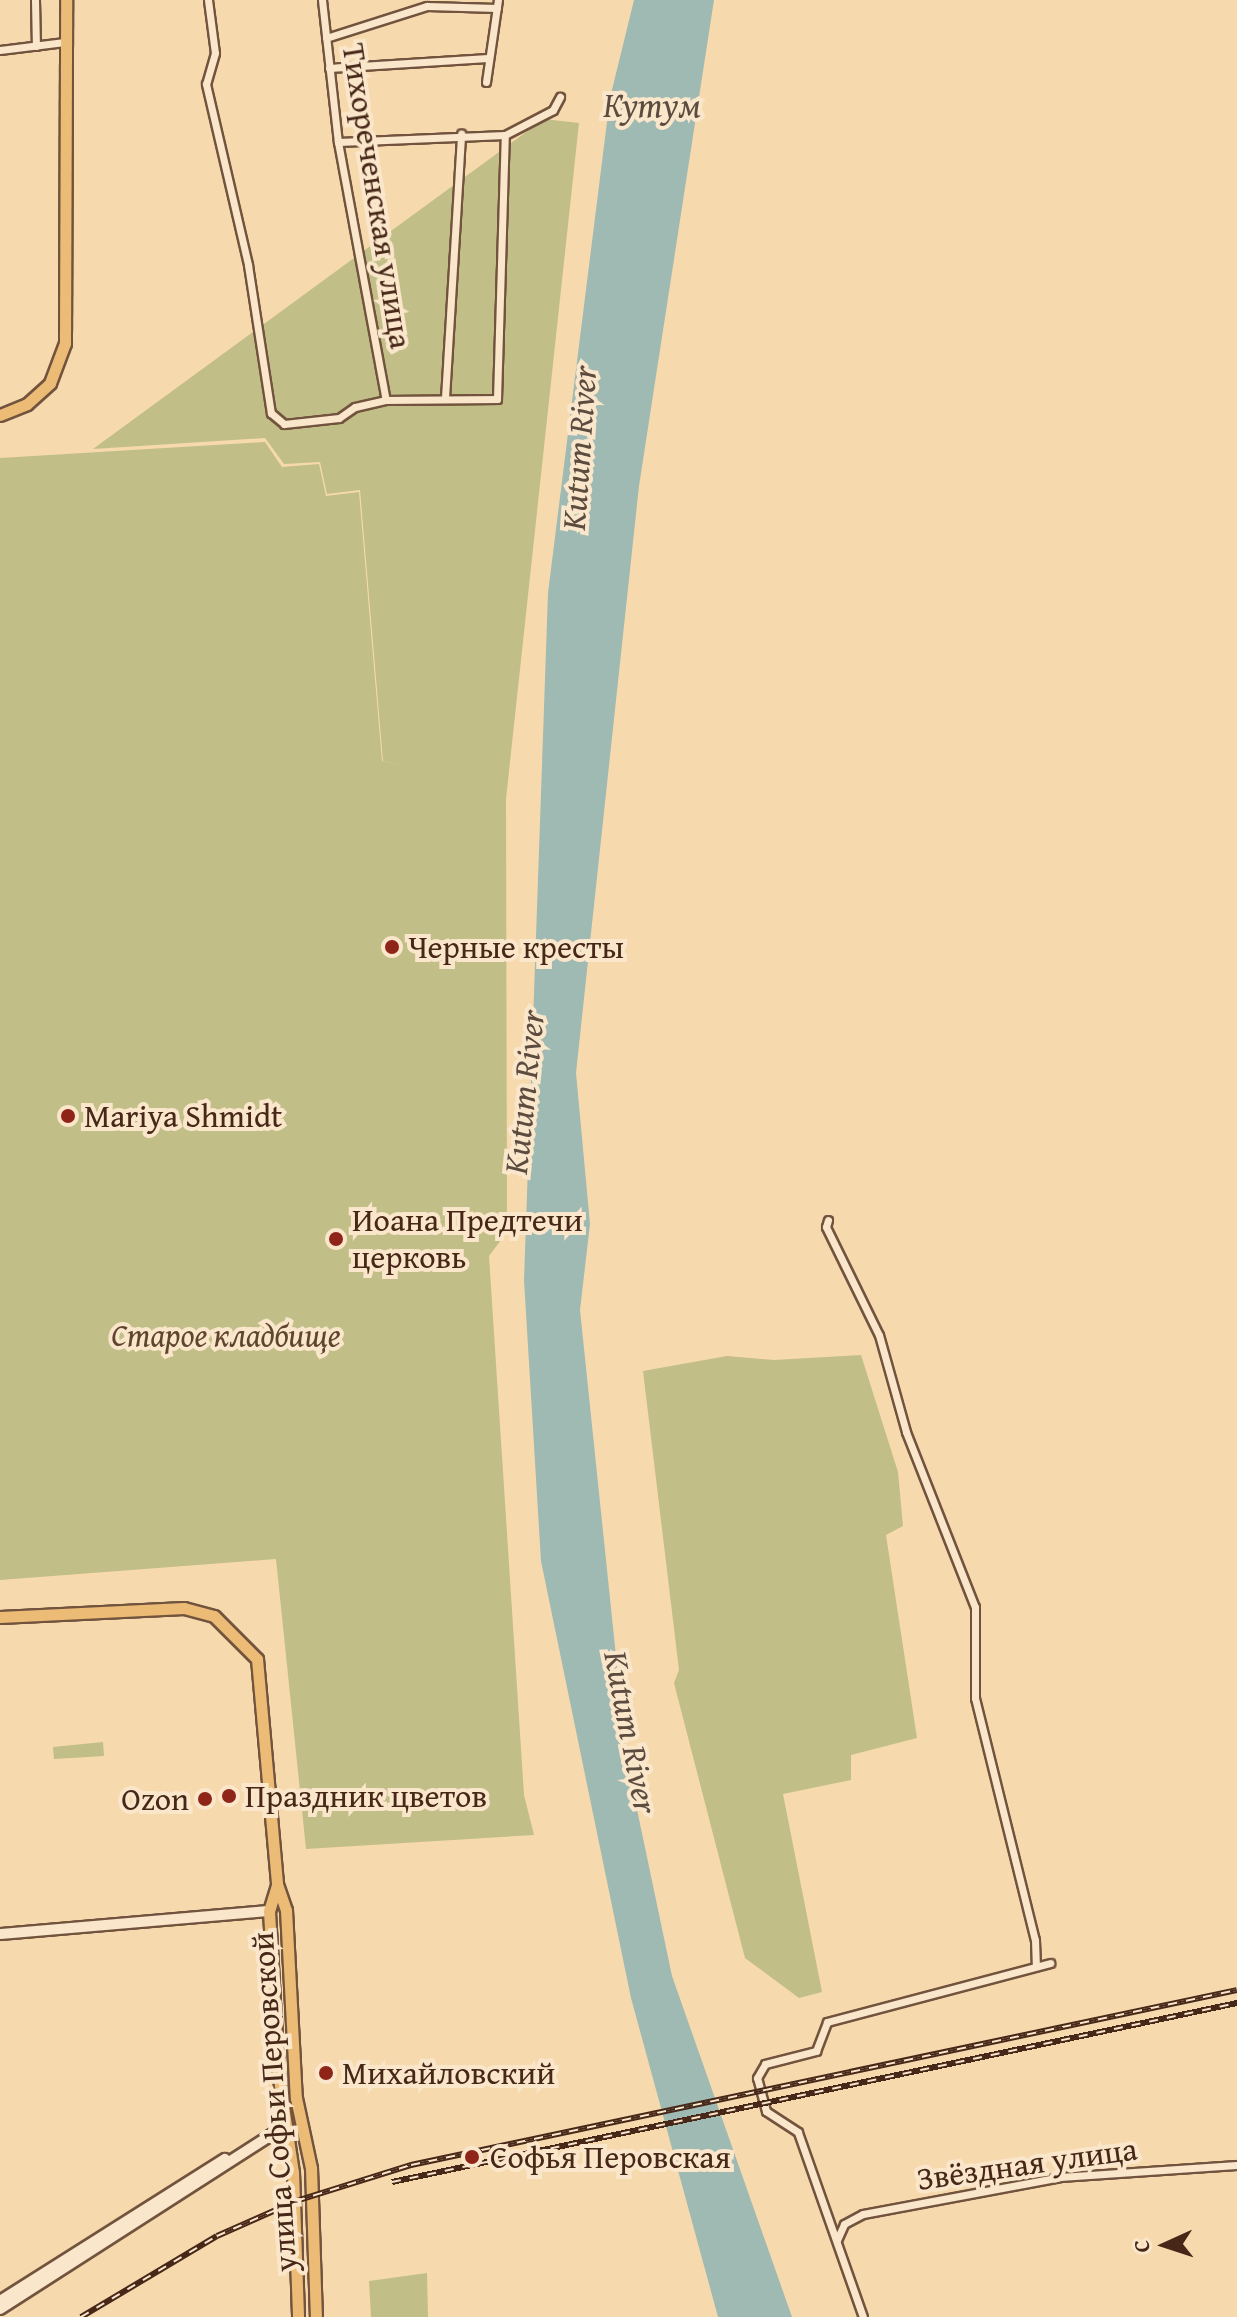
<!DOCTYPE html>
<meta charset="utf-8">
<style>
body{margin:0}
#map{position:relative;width:1237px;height:2317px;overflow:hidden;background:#f7d9ae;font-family:"Gentium Book Plus",serif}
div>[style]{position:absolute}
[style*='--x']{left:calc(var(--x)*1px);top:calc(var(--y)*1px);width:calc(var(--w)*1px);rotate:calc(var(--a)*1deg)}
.green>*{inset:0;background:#c1be88}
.water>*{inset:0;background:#9fb9b3}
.roads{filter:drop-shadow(2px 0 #72543e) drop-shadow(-2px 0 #72543e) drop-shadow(0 2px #72543e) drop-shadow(0 -2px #72543e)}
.street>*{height:7px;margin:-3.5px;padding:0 3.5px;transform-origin:3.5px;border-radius:3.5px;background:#fae6ca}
.secondary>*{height:10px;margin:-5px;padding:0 5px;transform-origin:5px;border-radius:5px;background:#fae6ca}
.primary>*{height:11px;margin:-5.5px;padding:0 5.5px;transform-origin:5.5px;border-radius:5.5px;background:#ecbc77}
.rail>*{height:6px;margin-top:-3px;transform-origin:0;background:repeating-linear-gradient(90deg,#fae6ca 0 9px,#462718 0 18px);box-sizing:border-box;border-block:2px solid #462718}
.dots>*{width:22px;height:22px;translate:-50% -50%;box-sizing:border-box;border:4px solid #fae6ca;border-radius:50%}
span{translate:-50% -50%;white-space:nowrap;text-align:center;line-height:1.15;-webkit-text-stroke:8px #fae6ca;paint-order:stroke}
.street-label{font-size:32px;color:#462718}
.poi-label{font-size:32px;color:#462718}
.left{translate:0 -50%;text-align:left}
.right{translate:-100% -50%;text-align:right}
.park-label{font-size:32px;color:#5f452e;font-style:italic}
.water-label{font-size:34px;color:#5c4c3f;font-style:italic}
.north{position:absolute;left:1125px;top:2205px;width:80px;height:80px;-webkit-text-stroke:6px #fae6ca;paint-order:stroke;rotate:267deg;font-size:22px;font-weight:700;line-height:32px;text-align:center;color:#462718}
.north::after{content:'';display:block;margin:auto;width:28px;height:36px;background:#462718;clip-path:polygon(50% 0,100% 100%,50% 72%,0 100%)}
</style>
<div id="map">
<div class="green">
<i style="clip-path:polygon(544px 119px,579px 123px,506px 799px,507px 1232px,489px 1256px,524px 1795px,534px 1835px,306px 1849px,276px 1559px,0 1580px,0 458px,265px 442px,282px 467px,319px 464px,326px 496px,359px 492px,382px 761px,412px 768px,383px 761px,360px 490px,327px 494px,320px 462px,284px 464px,265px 438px,93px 449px)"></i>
<i style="clip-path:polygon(861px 1355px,898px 1472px,903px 1526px,886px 1535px,917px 1738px,851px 1755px,851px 1780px,783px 1794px,822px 1992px,799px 1998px,745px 1958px,674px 1683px,679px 1670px,643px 1371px,727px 1356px,774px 1360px)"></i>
<i style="clip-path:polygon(103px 1742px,104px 1756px,54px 1759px,53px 1747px)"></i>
<i style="clip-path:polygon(427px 2273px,428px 2317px,371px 2317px,369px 2281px)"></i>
</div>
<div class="water">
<i style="clip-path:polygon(634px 0,714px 0,639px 486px,576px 1073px,590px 1224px,580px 1310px,627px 1762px,672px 1976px,792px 2317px,718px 2317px,631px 1998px,541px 1561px,524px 1280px,548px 593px,610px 98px)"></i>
</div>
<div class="roads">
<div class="street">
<i style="--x:35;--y:0;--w:46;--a:88.8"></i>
<i style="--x:208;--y:0;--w:53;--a:82.5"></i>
<i style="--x:215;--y:53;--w:32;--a:106"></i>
<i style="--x:206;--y:84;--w:186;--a:76.9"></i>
<i style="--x:248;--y:265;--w:150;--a:81.2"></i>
<i style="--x:271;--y:413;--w:17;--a:40"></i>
<i style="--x:284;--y:424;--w:55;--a:-6.2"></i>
<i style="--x:339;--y:418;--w:19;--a:-35"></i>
<i style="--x:355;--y:407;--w:32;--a:-13"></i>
<i style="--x:386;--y:400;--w:111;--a:-0.5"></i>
<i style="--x:497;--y:399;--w:264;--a:-88.3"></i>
<i style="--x:322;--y:0;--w:143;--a:83.6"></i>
<i style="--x:338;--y:142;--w:262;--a:79.5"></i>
<i style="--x:326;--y:38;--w:106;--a:-17.6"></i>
<i style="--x:427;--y:6;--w:70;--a:1.6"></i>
<i style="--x:0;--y:50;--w:65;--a:-7"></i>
<i style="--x:329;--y:68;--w:159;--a:-3.6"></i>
<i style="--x:486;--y:82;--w:83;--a:-81.7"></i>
<i style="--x:338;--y:142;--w:167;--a:-2.4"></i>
<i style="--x:505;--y:135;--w:54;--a:-27.5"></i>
<i style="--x:553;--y:110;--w:15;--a:-62"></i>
<i style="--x:445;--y:398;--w:265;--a:-86.5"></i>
<i style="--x:828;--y:1220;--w:7;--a:106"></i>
<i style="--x:826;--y:1227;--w:120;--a:63.9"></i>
<i style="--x:879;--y:1335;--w:101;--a:74.4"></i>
<i style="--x:906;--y:1432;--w:188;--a:68.5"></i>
<i style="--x:975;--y:1607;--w:91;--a:90"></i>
<i style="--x:975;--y:1698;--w:249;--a:76.1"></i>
<i style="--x:1035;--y:1940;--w:26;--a:88"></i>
<i style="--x:837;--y:2240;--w:17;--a:-66"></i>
<i style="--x:844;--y:2224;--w:21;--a:-28"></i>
<i style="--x:863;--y:2214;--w:200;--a:-10.6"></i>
<i style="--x:1060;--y:2177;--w:177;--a:-3.9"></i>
<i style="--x:863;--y:2317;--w:196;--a:-109.4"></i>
<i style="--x:798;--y:2132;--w:38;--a:-147"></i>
<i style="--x:766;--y:2111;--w:34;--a:-105"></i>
<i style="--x:757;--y:2078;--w:16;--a:-60"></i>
<i style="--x:765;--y:2064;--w:53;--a:-14.3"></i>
<i style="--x:816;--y:2051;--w:31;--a:-69"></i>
<i style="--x:827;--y:2022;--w:231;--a:-14.8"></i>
</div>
<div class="secondary">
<i style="--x:0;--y:1934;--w:270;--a:-4.9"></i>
<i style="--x:0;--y:2301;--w:266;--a:-32.3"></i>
<i style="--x:0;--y:2309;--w:337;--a:-32.7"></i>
</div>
<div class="primary">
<i style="--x:0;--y:415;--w:29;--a:-22"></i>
<i style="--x:27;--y:404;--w:31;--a:-42"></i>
<i style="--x:50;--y:383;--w:43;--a:-69.4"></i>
<i style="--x:65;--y:343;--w:343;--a:-89.8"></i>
<i style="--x:0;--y:1617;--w:184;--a:-2.8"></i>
<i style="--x:184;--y:1608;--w:31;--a:15"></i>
<i style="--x:214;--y:1616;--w:61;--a:45"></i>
<i style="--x:257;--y:1659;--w:226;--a:84.9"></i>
<i style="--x:277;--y:1884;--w:28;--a:71"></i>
<i style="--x:286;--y:1910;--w:188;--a:87"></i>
<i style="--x:296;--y:2098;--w:72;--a:77.9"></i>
<i style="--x:311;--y:2168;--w:149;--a:88.1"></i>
<i style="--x:277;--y:1885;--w:27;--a:107"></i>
<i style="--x:269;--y:1911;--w:161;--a:86.8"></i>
<i style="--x:278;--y:2072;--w:101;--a:81.5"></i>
<i style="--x:293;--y:2172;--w:145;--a:88"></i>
</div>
</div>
<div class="rail">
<i style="--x:392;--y:2182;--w:864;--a:-11.96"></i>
<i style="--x:81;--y:2317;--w:158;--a:-30.8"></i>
<i style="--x:217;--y:2236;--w:86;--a:-23.9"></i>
<i style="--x:296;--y:2201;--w:121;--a:-17.4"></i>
<i style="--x:411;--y:2165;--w:844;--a:-11.96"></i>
</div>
<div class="dots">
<i style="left:392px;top:947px;background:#8f2418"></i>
<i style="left:68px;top:1116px;background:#8f2418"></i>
<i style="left:336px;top:1239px;background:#8f2418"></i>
<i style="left:229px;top:1796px;background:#8f2418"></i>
<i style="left:205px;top:1799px;background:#8f2418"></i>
<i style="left:326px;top:2073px;background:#8f2418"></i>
<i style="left:472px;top:2157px;background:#8f2418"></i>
</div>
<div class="street-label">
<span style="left:377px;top:196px;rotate:81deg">Тихореченская улица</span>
<span style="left:274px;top:2102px;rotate:-94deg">улица Софьи Перовской</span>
<span style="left:1027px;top:2164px;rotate:-8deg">Звёздная улица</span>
</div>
<div class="poi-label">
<span class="left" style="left:408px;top:947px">Черные кресты</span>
<span class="left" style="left:84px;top:1116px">Mariya Shmidt</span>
<span class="left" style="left:352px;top:1239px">Иоана Предтечи<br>церковь</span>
<span class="left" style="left:245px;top:1796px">Праздник цветов</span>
<span class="right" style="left:189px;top:1799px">Ozon</span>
<span class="left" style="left:342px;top:2073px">Михайловский</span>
<span class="left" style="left:490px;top:2157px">Софья Перовская</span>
</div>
<div class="park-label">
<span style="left:226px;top:1335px">Старое кладбище</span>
</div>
<div class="water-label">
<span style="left:652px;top:105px">Кутум</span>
<span style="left:578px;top:448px;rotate:-86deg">Kutum River</span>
<span style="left:523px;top:1092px;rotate:-84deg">Kutum River</span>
<span style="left:632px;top:1732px;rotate:79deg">Kutum River</span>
</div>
<div class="north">С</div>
</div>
